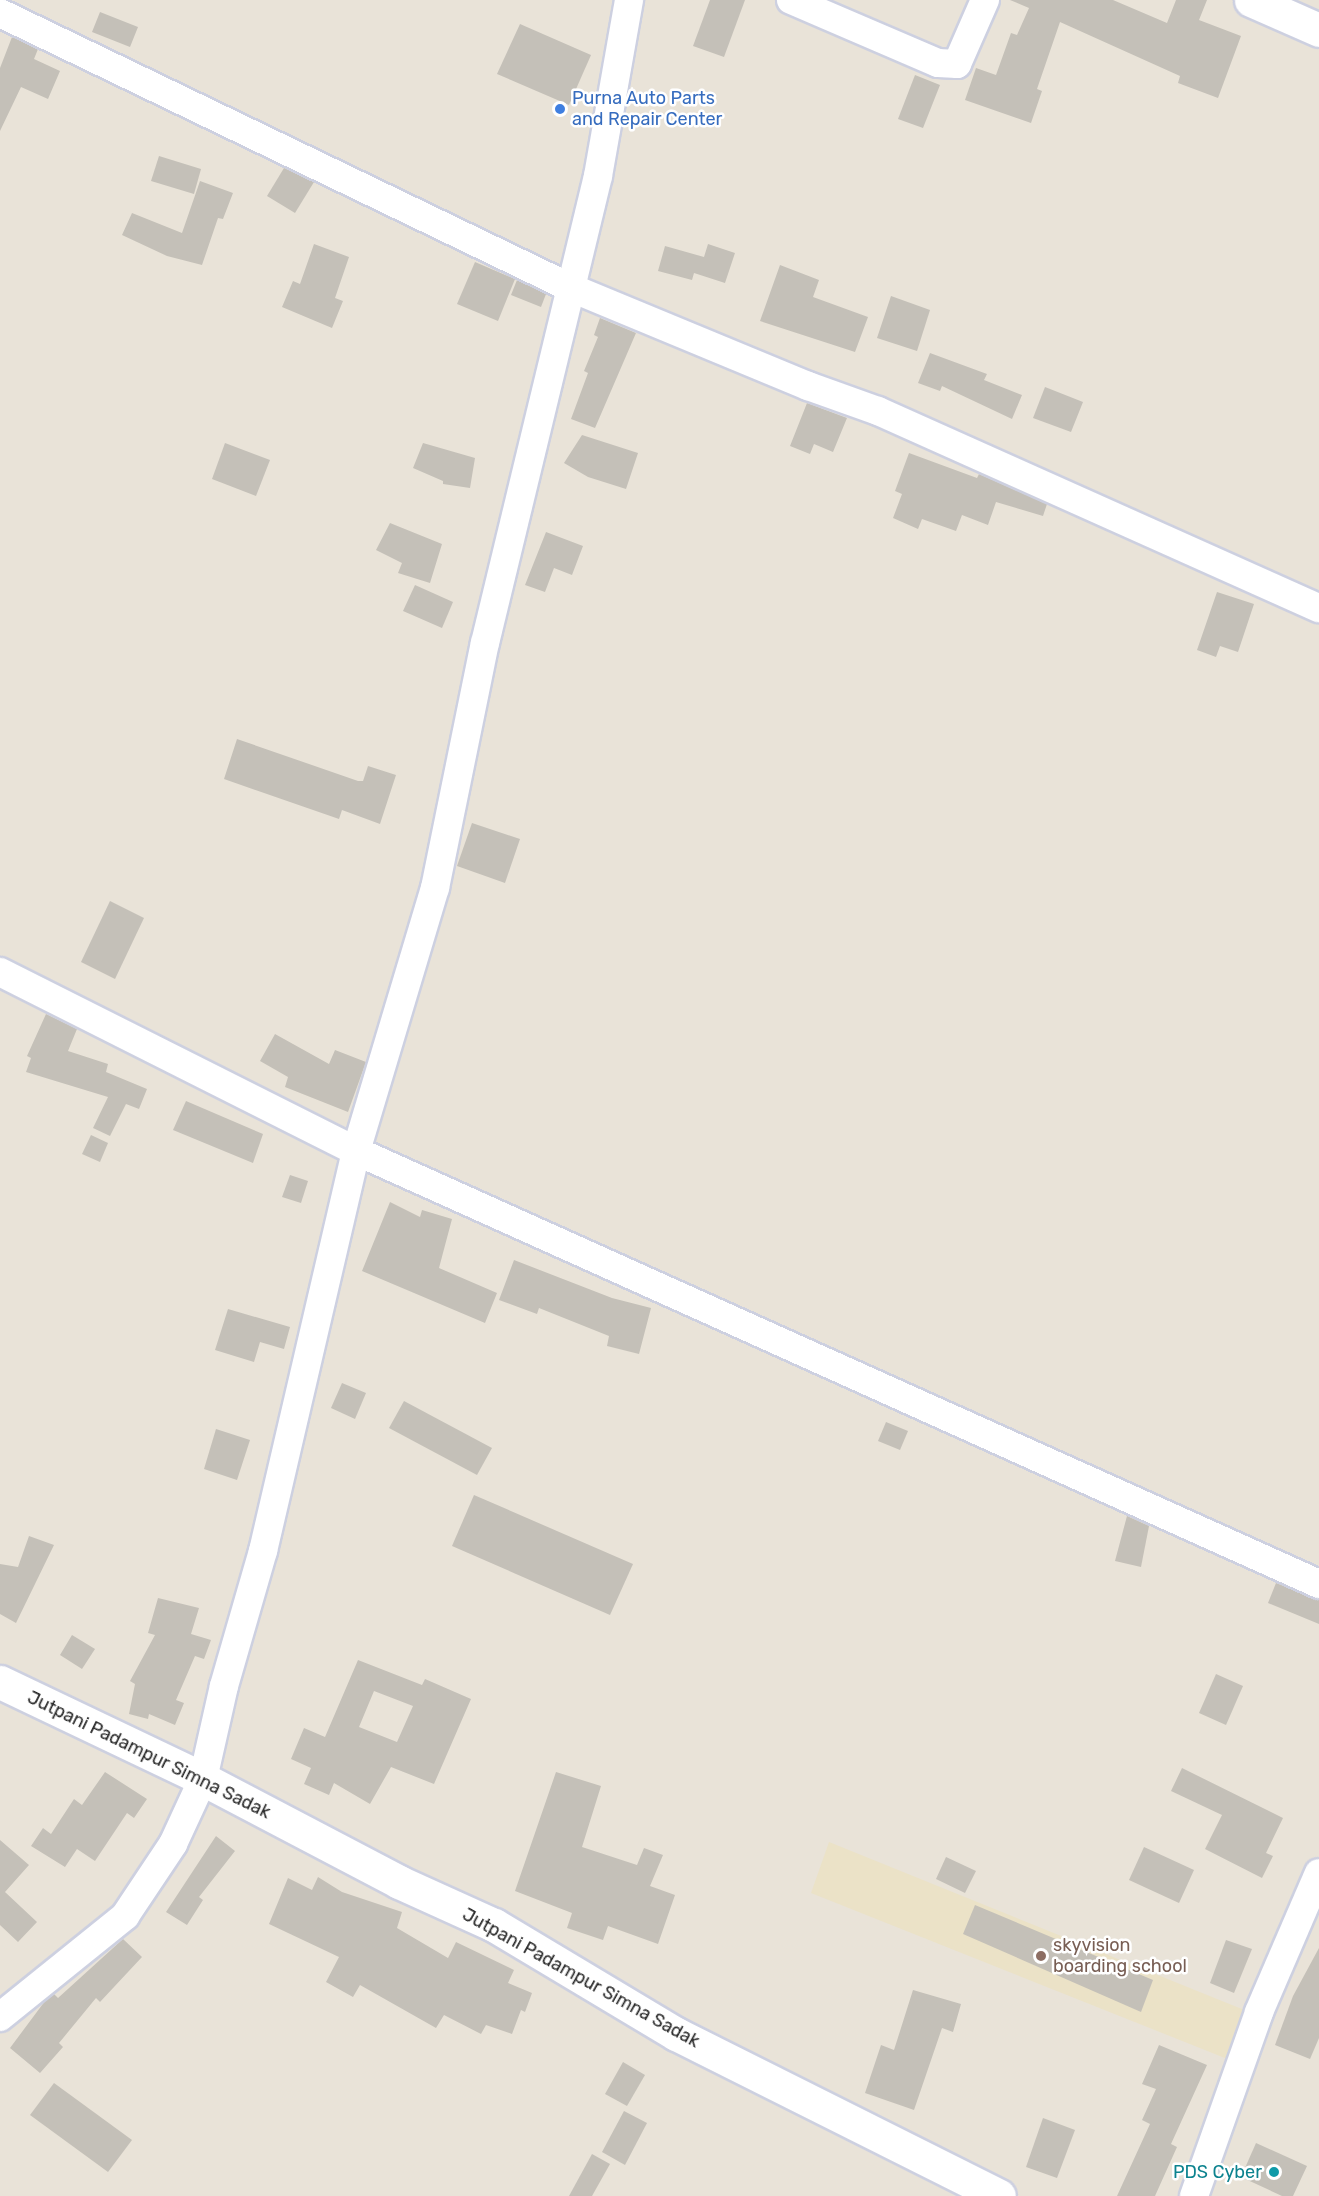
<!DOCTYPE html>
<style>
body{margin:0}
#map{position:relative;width:1319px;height:2196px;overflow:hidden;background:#e9e3d8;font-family:Rubik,sans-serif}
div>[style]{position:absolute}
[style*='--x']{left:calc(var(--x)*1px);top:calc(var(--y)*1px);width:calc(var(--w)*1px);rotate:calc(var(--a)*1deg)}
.education>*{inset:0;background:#ebe2c7}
.building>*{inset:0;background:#c4c0b8}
.roads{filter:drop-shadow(2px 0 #cdd0e0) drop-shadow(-2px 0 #cdd0e0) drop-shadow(0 2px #cdd0e0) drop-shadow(0 -2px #cdd0e0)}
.street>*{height:28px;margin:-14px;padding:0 14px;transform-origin:14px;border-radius:14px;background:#fff}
.secondary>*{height:33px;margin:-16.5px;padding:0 16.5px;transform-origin:16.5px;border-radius:16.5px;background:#fff}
.dots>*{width:16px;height:16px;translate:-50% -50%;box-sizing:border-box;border:3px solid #fff;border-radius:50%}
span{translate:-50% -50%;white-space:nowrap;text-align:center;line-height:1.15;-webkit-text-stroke:5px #fff;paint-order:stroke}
.shop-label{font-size:18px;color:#366cbe}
.left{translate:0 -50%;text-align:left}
.street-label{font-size:18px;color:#272727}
.education-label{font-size:18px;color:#785e54}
.culture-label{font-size:18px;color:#0d838f}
.right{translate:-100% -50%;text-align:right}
</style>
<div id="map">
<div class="education">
<i style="clip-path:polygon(829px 1842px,1269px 2020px,1250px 2068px,811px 1893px)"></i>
</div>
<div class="building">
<i style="clip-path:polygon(710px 0,745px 0,724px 57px,693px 46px)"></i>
<i style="clip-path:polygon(1010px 0,1113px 0,1167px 23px,1176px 0,1207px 0,1199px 20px,1241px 36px,1218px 98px,1178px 83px,1180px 76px,1060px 22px,1037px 89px,1042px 91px,1031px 123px,965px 100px,976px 68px,996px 75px,1011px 33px,1017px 35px,1029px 8px)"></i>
<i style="clip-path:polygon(100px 12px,138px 27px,130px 47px,92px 32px)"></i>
<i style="clip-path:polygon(520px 24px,591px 55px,569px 105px,497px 74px)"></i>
<i style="clip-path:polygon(12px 37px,38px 49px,34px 59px,60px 71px,48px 99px,21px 87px,0 131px,0 68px)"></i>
<i style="clip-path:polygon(915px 75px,940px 85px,923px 128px,898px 119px)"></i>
<i style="clip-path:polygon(159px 156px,201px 169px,194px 194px,151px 181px)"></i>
<i style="clip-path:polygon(284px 168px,314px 182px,295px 213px,267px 196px)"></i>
<i style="clip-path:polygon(200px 181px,233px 193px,223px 219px,218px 218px,202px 265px,167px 256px,122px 235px,132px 213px,182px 233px)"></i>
<i style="clip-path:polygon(314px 244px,349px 257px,335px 298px,343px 301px,332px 328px,282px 307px,293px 281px,300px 284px)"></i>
<i style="clip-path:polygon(708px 244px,735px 253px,725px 283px,694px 273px,692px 280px,658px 271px,665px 246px,704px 257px)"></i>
<i style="clip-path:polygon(475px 262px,515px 279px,498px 321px,457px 304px)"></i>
<i style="clip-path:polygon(780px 265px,819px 280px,813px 297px,868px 317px,855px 352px,760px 321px)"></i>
<i style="clip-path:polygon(517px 280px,546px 294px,541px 307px,511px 295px)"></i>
<i style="clip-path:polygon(891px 296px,930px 310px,917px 351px,877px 338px)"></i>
<i style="clip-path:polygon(600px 318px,636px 333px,595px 428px,571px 419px,588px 373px,584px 371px,598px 337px,594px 335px)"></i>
<i style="clip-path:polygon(930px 353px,987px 374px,984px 380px,1022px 395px,1012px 419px,942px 386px,940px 391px,918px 383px)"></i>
<i style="clip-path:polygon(1045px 387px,1083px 402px,1071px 432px,1033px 418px)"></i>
<i style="clip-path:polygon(807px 403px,847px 418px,833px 452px,814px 444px,810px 454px,790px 446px)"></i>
<i style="clip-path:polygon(582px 435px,638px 453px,626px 489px,588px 477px,564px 463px)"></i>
<i style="clip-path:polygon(225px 443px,270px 460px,256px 496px,212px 479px)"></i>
<i style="clip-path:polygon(423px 443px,475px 458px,470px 488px,443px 484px,443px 481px,413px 468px)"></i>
<i style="clip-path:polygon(909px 453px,977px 478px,979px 474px,1047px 504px,1043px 516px,996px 502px,988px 525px,962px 515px,956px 531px,922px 519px,918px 529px,893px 518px,902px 494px,895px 491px)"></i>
<i style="clip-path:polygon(390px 523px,442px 544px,430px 583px,398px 573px,402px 563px,376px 550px)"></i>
<i style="clip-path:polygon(546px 532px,583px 546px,572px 575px,554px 568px,545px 592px,525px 585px)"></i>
<i style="clip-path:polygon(415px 585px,453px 602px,442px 628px,403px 611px)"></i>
<i style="clip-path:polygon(1217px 592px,1254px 604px,1238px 652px,1220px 646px,1216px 657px,1197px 650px)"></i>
<i style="clip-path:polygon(237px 739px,358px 781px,363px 781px,368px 766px,396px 775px,380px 824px,342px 810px,339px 819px,224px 779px)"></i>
<i style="clip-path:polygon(472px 823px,520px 839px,505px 883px,457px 866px)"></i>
<i style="clip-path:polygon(110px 901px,144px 918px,115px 979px,81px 962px)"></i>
<i style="clip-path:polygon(46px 1014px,77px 1029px,68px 1051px,108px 1064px,106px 1072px,147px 1089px,139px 1109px,126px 1104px,110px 1136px,93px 1128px,108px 1097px,26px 1072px,31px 1058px,27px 1056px)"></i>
<i style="clip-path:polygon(275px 1034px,329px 1064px,335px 1050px,366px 1062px,348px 1112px,285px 1087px,288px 1077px,260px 1061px)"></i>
<i style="clip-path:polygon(186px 1101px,263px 1134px,253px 1163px,173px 1130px)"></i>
<i style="clip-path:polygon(91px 1135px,108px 1143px,100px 1162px,82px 1154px)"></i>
<i style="clip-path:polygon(290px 1175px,308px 1181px,301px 1203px,282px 1197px)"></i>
<i style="clip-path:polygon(390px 1202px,420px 1217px,422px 1210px,452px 1219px,439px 1268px,497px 1293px,485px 1323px,362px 1271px)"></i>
<i style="clip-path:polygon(514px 1260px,612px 1298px,651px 1308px,639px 1354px,607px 1346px,609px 1336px,539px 1308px,537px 1314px,499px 1300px)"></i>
<i style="clip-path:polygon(228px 1309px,290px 1327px,284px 1349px,260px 1342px,254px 1362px,215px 1350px)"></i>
<i style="clip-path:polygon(342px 1383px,366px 1393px,355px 1419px,331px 1408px)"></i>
<i style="clip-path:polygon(404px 1401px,492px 1448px,477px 1475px,389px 1428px)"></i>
<i style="clip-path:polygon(886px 1422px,908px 1431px,900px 1450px,878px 1441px)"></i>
<i style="clip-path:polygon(216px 1429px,250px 1440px,237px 1480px,204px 1469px)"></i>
<i style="clip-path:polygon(474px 1495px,633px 1564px,610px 1615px,452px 1546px)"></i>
<i style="clip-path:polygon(1127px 1516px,1149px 1526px,1141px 1567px,1115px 1561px)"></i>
<i style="clip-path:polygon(29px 1536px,54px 1545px,16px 1623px,0 1614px,0 1564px,18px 1567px)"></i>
<i style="clip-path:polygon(1276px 1583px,1319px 1600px,1319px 1624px,1268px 1603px)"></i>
<i style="clip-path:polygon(158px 1598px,199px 1608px,191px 1634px,211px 1640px,204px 1659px,195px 1656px,176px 1700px,184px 1703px,175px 1725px,149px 1714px,148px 1719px,129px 1714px,135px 1684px,130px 1681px,155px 1635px,148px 1633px)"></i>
<i style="clip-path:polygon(72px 1635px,95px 1649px,82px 1669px,60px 1655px)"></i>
<i style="clip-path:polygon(evenodd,358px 1660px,422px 1685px,425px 1679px,471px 1699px,434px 1784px,391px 1767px,370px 1804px,334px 1783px,329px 1795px,304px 1784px,311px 1768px,291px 1759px,304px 1728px,325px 1737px,358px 1660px,374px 1691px,413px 1706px,397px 1742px,359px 1727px,374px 1691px)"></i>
<i style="clip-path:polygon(1216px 1674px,1243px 1686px,1226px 1725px,1199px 1713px)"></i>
<i style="clip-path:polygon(1182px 1768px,1283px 1818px,1266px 1853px,1273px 1856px,1262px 1878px,1205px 1849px,1222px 1815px,1171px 1791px)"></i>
<i style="clip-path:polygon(105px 1772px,147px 1799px,134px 1818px,127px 1813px,95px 1861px,77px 1849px,65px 1867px,31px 1846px,43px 1828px,51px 1834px,74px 1799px,82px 1805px)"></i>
<i style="clip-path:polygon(556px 1772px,601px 1786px,582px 1847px,637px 1865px,644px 1848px,663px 1855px,650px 1886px,675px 1895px,658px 1944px,608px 1926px,603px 1940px,567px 1928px,572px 1913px,515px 1891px)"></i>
<i style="clip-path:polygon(216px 1836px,235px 1851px,199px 1897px,203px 1900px,187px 1925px,166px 1912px)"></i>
<i style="clip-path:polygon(0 1840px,29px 1865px,5px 1892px,37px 1922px,18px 1942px,0 1925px)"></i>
<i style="clip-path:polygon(1144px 1847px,1194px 1870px,1179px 1903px,1129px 1880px)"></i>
<i style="clip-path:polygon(946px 1857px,976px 1871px,965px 1893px,936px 1879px)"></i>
<i style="clip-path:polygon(318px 1877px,342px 1892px,402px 1912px,397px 1928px,448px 1958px,456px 1942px,514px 1970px,508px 1983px,532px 1993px,525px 2012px,521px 2010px,512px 2034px,486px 2025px,481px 2034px,444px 2015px,436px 2028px,360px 1985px,353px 1997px,326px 1982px,339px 1957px,269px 1924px,288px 1878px,312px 1890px)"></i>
<i style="clip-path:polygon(975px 1905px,1153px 1980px,1141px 2012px,963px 1934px)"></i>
<i style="clip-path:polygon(123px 1939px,142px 1957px,100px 2002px,96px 1998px,59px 2043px,63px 2047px,40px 2073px,10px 2048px,45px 2001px,54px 1994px,58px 1998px)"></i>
<i style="clip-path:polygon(1226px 1940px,1252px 1949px,1234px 1993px,1210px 1983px)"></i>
<i style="clip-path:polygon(1319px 1948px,1319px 2038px,1310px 2059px,1275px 2045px,1293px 1996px)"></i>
<i style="clip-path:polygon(913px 1990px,961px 2004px,953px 2032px,942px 2028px,914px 2110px,865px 2093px,881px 2045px,894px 2050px)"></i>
<i style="clip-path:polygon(1159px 2045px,1207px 2065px,1171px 2144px,1177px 2147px,1155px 2196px,1117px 2196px,1150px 2124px,1142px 2120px,1156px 2089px,1142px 2084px)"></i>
<i style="clip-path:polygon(623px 2062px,645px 2075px,627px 2106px,605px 2094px)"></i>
<i style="clip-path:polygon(54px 2083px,132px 2140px,108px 2172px,30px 2115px)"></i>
<i style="clip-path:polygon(624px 2111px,647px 2123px,625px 2165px,602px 2152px)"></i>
<i style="clip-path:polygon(1043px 2118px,1075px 2130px,1057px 2178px,1026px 2167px)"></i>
<i style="clip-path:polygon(1256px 2143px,1307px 2166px,1293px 2196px,1282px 2196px,1241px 2177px)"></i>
<i style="clip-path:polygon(592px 2154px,610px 2164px,592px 2196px,569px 2196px)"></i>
</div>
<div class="roads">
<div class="street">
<i style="--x:791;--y:0;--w:160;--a:23.2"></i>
<i style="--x:938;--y:63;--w:19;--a:3"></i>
<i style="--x:957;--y:64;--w:70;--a:-66.4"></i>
<i style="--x:0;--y:13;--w:632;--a:25.71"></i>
<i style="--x:569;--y:287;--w:259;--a:22.5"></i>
<i style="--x:808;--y:386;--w:74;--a:19.7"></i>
<i style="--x:878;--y:411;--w:483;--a:24.1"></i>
<i style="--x:0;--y:972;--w:398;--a:26.7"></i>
<i style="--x:356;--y:1151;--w:1056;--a:24.21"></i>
<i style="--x:0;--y:2017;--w:161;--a:-38.9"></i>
<i style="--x:125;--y:1916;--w:87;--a:-56.3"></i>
<i style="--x:173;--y:1844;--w:72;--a:-65.2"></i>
<i style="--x:203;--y:1779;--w:95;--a:-77.3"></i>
<i style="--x:224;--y:1686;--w:141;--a:-73.9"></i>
<i style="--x:263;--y:1551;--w:411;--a:-76.9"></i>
<i style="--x:356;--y:1151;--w:275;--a:-73.3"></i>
<i style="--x:435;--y:888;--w:250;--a:-78.5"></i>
<i style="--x:485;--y:643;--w:480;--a:-76.4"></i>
<i style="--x:598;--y:176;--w:179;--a:-80"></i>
<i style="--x:1194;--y:2196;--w:195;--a:-70.5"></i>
<i style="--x:1259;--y:2012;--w:151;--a:-66.7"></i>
</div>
<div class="secondary">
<i style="--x:1251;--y:0;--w:74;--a:23.8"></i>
<i style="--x:0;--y:1682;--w:225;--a:25.5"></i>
<i style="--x:203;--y:1779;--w:221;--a:27.7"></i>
<i style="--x:399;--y:1882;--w:104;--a:24.4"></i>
<i style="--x:494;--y:1925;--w:212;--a:30.9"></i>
<i style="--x:676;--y:2034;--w:361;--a:26.6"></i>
</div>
</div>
<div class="dots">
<i style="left:560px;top:109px;background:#3f7fe0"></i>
<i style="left:1041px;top:1956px;background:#8d6e63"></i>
<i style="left:1274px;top:2172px;background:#0f9aa8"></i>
</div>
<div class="shop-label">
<span class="left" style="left:572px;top:109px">Purna Auto Parts<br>and Repair Center</span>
</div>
<div class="street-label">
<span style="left:149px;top:1755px;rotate:26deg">Jutpani Padampur Simna Sadak</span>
<span style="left:581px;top:1978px;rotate:29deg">Jutpani Padampur Simna Sadak</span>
</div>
<div class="education-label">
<span class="left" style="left:1053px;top:1956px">skyvision<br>boarding school</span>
</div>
<div class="culture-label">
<span class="right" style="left:1262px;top:2172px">PDS Cyber</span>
</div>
</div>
